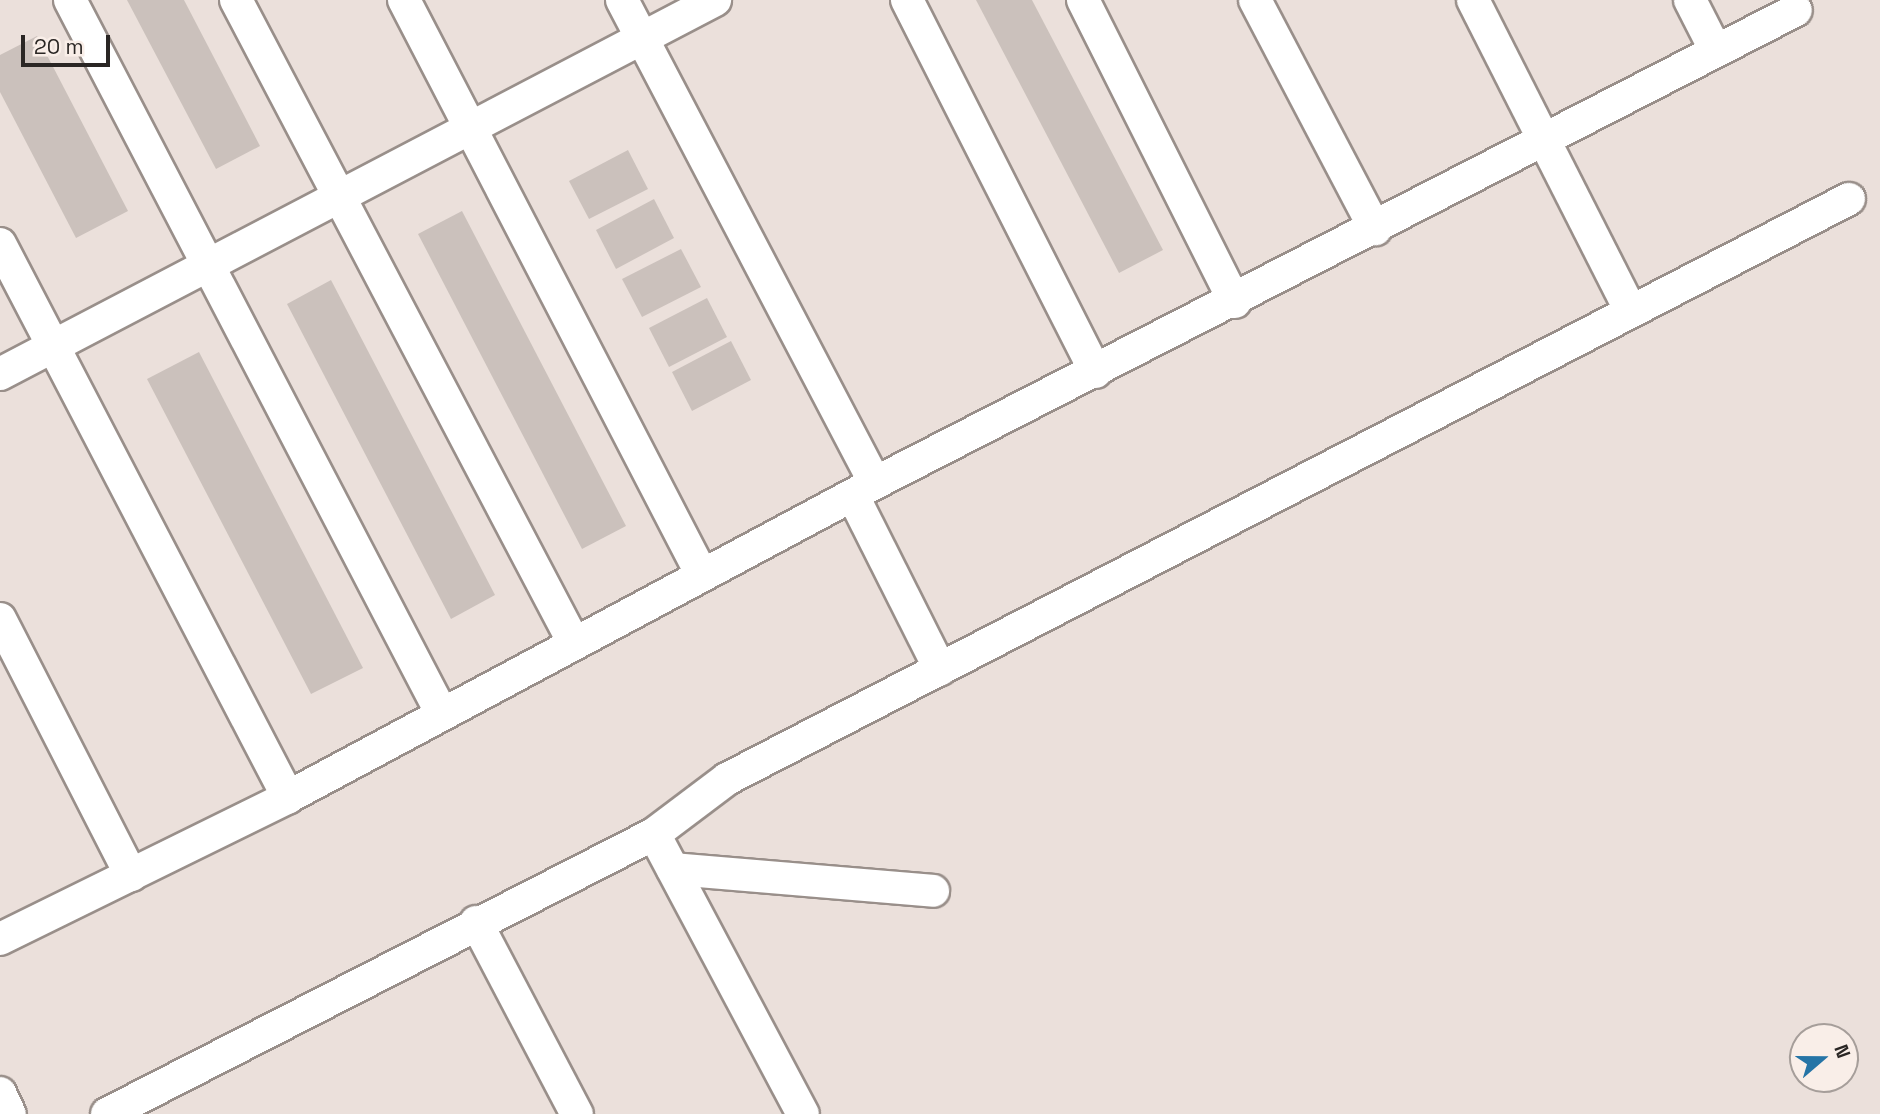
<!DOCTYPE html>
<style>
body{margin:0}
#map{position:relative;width:1880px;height:1114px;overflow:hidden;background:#ebe0db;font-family:"Space Grotesk",sans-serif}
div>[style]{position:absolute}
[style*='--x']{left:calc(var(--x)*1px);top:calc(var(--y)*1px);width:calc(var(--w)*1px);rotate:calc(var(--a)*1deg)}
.building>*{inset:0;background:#cbc1bc}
.roads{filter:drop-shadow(2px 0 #998f8a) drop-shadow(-2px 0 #998f8a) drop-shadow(0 2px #998f8a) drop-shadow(0 -2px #998f8a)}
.street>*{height:32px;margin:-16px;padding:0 16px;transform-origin:16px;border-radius:16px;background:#fff}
span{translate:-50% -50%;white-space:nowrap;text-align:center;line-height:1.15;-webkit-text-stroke:6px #f9eee8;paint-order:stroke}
.north{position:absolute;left:1789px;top:1023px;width:70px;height:70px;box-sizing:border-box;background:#f9eee8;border:2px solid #a69e9a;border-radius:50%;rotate:70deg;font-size:19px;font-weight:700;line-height:28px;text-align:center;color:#2a2624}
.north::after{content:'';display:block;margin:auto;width:24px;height:32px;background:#2574a6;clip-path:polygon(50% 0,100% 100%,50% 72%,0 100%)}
.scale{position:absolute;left:21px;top:35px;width:89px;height:32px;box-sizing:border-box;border:4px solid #2a2624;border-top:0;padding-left:9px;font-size:21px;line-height:24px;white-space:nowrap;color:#2a2624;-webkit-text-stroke:5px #f9eee8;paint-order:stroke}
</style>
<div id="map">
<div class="building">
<i style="clip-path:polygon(127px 0,184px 0,260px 146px,216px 169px)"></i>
<i style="clip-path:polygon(976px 0,1032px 0,1163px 250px,1119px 273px)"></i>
<i style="clip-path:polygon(37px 36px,128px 211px,76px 238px,0 92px,0 55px)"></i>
<i style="clip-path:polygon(628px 150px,648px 189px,589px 219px,569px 181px)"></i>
<i style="clip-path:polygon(654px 199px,674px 238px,616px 269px,596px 230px)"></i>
<i style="clip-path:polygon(462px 211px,626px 526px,582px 549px,418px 234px)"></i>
<i style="clip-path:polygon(681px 249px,701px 287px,642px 317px,622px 279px)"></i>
<i style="clip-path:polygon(331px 280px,495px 595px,451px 619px,287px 304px)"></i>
<i style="clip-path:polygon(707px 298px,727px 337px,669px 367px,649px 328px)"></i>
<i style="clip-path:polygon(731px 341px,751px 380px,692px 411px,672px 372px)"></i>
<i style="clip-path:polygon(199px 352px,363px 668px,311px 694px,147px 379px)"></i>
</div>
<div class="roads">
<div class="street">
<i style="--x:70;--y:0;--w:805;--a:62.48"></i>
<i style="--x:236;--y:0;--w:726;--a:62.27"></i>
<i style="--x:404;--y:0;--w:648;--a:62.6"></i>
<i style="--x:622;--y:0;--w:545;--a:62.35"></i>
<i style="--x:907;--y:0;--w:417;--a:63.1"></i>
<i style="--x:1083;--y:0;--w:338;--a:63.3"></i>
<i style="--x:1255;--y:0;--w:259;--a:62.3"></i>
<i style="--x:1473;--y:0;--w:347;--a:63.1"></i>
<i style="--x:1690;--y:0;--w:57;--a:63"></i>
<i style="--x:0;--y:244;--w:624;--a:62.49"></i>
<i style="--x:0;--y:374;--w:807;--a:-27.61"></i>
<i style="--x:853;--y:496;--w:194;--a:63.3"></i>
<i style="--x:0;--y:619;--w:288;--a:62.9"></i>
<i style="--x:654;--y:834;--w:317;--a:62"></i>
<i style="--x:673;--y:869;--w:261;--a:4.8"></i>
<i style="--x:476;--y:922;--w:217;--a:62.3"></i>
<i style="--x:0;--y:939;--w:321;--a:-26.2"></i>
<i style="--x:288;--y:797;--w:666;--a:-28.14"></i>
<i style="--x:875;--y:483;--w:1035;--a:-27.18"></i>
<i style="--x:0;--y:1093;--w:23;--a:65"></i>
<i style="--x:107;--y:1114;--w:614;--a:-27.11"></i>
<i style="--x:654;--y:834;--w:91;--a:-37"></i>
<i style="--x:727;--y:779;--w:1263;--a:-27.34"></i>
</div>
</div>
<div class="north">N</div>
<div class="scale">20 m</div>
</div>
